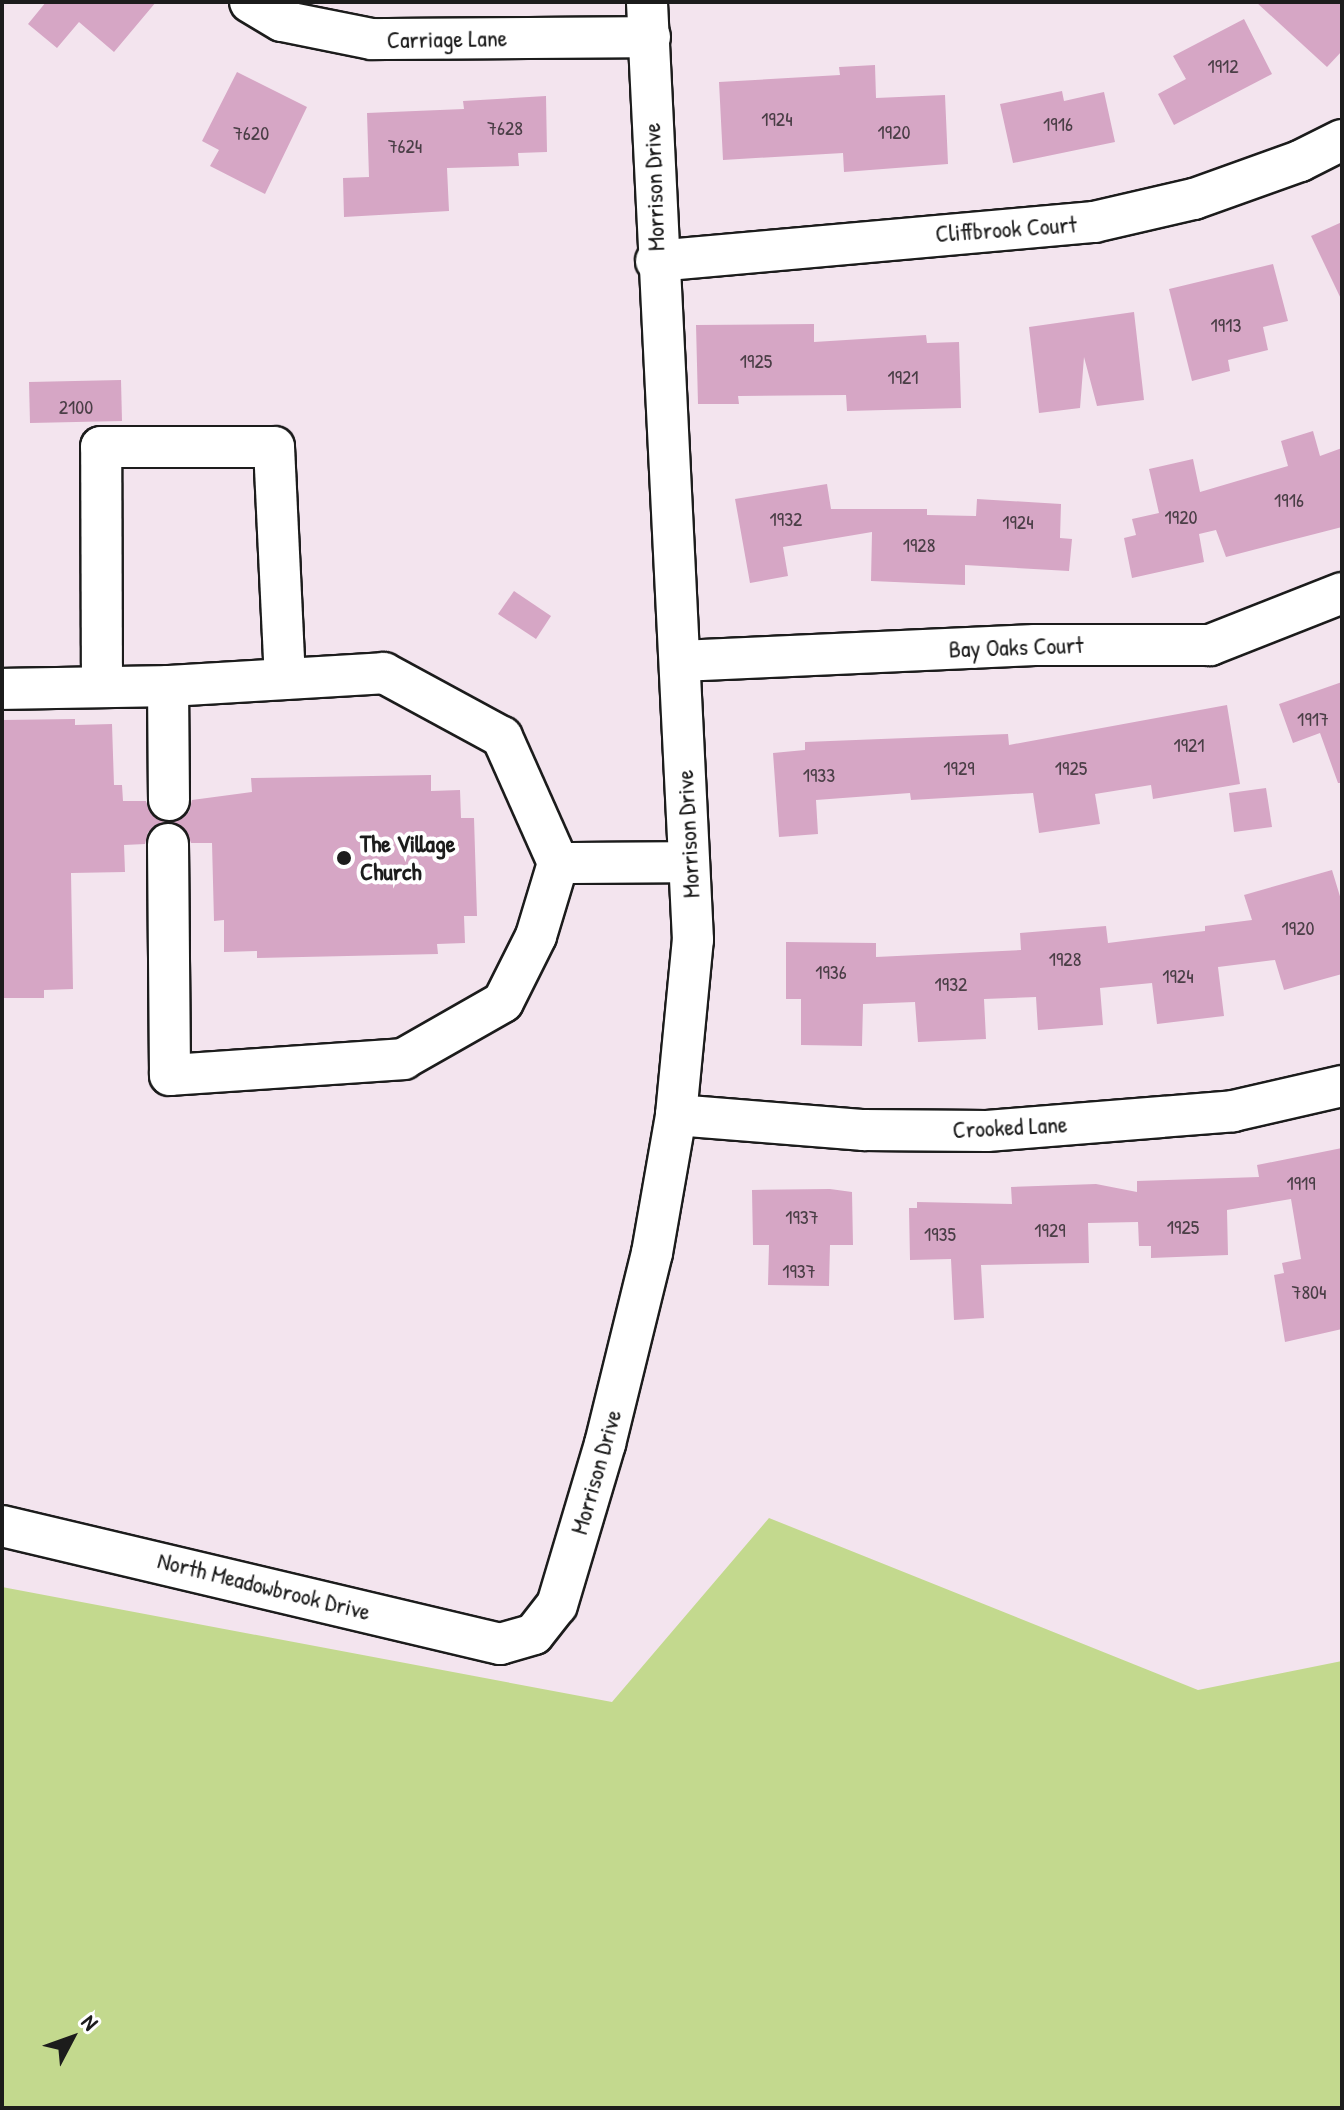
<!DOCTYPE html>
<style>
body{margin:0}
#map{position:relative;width:1344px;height:2110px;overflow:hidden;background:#f3e4ee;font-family:"Patrick Hand",sans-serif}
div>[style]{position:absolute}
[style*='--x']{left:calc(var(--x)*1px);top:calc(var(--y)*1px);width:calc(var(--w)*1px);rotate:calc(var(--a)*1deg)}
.green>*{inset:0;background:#c3d98e}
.building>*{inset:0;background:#d6a6c5}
.roads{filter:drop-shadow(2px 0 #1c1c1c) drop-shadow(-2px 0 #1c1c1c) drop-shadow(0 2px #1c1c1c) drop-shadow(0 -2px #1c1c1c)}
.minor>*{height:40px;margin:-20px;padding:0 20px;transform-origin:20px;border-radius:20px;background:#fff}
.dots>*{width:22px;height:22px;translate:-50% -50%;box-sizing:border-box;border:4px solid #fff;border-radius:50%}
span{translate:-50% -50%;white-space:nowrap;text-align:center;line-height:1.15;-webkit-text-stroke:8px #fff;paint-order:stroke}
.number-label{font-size:20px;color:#4a3e46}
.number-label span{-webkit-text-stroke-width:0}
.street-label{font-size:24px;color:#1c1c1c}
.poi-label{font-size:24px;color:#1c1c1c;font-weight:700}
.left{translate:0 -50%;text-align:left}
.frame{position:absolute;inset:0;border:4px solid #1c1c1c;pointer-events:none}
.north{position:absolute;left:32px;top:1998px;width:80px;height:80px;-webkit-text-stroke:6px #fff;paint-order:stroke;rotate:49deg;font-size:22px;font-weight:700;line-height:32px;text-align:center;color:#1c1c1c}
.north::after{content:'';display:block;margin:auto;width:28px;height:36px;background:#1c1c1c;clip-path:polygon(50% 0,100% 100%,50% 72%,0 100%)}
</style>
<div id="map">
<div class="green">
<i style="clip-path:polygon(769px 1518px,1198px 1690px,1342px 1661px,1342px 2108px,2px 2108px,2px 1587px,612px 1702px)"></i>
</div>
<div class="building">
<i style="clip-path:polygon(46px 2px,156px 2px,114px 52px,79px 22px,57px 48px,28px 24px)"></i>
<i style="clip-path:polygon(1256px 2px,1342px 2px,1342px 51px,1327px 67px)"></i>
<i style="clip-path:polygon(1244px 19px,1272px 74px,1174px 125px,1158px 94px,1186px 79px,1173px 56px)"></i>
<i style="clip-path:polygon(875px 65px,876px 98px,945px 95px,948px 164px,844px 172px,843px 153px,723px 160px,719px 82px,840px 75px,839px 67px)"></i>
<i style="clip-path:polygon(237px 72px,307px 107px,265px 194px,210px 166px,219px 150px,202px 141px)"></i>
<i style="clip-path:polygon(1062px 91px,1064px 101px,1104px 92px,1115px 142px,1013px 163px,1000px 104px)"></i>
<i style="clip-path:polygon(546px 96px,547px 152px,518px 153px,519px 166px,447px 168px,449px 211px,344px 217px,343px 178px,369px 177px,367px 113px,464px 109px,463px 101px)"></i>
<i style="clip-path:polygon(1342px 222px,1342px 301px,1311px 236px)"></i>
<i style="clip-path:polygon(1273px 264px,1288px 321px,1263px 327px,1268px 350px,1228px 360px,1230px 371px,1192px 381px,1169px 289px)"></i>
<i style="clip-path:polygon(1134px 312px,1144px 400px,1097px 406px,1084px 357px,1080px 408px,1039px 413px,1029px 327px)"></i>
<i style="clip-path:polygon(814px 324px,814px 342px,926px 335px,927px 343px,959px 342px,961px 408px,847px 411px,846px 395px,738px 396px,739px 404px,698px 404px,696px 325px)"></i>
<i style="clip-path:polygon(121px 380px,122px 421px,30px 423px,29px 382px)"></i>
<i style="clip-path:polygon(1313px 431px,1320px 456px,1342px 448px,1342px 527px,1226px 557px,1216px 530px,1199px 534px,1204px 562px,1132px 578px,1124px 538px,1136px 535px,1132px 519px,1159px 513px,1149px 469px,1193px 459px,1200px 492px,1288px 466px,1281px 441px)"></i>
<i style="clip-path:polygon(827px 484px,831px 509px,927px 509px,927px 515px,976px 516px,977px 499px,1061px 504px,1060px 538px,1072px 539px,1069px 571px,965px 565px,965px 585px,871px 581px,872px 532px,783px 547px,788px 576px,750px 583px,735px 499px)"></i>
<i style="clip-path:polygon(514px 591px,551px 616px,536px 639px,498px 614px)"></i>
<i style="clip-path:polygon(1342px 682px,1342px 783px,1338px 783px,1320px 733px,1293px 743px,1279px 704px)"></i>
<i style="clip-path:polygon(1227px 705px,1240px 784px,1153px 799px,1151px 785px,1095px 794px,1100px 824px,1039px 833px,1033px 793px,911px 800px,910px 793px,816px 800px,818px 834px,779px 837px,773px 753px,805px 750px,805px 742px,1008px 734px,1009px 745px)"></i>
<i style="clip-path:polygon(75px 719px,75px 725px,112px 724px,114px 785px,122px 785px,123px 801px,146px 801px,150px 812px,164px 822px,148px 832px,145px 844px,124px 845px,125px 872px,71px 873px,73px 989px,44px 990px,44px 998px,2px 998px,2px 720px)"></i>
<i style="clip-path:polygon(431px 775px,431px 791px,460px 790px,461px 818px,474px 818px,477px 916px,464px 916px,465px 943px,437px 944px,438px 954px,257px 958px,257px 951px,224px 952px,224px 920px,214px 921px,212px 843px,191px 843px,187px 832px,173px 822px,189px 812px,192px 800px,252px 792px,251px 778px)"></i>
<i style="clip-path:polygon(1266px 788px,1272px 827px,1234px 832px,1229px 793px)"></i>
<i style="clip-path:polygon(1332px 870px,1342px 903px,1342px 974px,1284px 990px,1275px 960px,1218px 967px,1224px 1016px,1157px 1024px,1152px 983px,1100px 988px,1103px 1025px,1038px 1030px,1036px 997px,984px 999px,986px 1039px,918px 1042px,915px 1002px,863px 1004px,862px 1046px,801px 1045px,801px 999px,786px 999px,786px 942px,876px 943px,876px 957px,1021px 950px,1020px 933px,1106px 926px,1108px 943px,1205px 931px,1205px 926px,1252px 920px,1244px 895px)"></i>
<i style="clip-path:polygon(1342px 1148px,1342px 1329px,1285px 1342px,1274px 1275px,1284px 1273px,1282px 1263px,1301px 1259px,1291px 1199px,1227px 1210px,1228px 1255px,1151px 1258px,1151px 1246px,1139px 1246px,1138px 1222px,1088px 1223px,1089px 1263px,981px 1265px,984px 1318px,954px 1320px,951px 1259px,910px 1260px,909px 1208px,917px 1208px,917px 1202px,1012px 1204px,1011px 1187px,1096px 1184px,1137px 1192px,1137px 1181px,1259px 1177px,1257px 1165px)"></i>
<i style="clip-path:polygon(830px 1189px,852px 1192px,853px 1245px,830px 1245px,829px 1286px,768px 1285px,769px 1245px,753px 1245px,752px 1190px)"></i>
</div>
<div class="roads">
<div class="minor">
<i style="--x:250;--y:2;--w:37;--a:31"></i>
<i style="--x:282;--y:21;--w:92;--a:11.3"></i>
<i style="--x:372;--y:39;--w:278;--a:-0.4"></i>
<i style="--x:656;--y:261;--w:440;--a:-5.1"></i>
<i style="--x:1094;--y:222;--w:103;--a:-13"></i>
<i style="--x:1194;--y:199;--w:113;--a:-19.7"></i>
<i style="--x:1300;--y:161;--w:47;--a:-26.6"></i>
<i style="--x:680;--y:661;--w:355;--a:-2.6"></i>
<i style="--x:1035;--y:645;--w:175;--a:0"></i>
<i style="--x:1210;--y:645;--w:142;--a:-21.5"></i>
<i style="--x:102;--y:687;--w:240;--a:-90.2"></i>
<i style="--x:101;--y:447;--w:173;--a:0"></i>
<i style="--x:274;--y:447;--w:232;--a:87.3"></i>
<i style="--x:2;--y:689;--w:166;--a:-1"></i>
<i style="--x:169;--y:800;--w:114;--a:-90.5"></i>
<i style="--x:168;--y:686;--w:216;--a:-3.4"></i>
<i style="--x:384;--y:673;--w:134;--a:28.5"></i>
<i style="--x:502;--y:737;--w:138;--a:66"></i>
<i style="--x:558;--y:863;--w:131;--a:-0.4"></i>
<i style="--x:168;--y:844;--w:231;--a:89.5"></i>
<i style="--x:170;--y:1075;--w:234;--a:-3.9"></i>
<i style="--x:403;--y:1059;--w:115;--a:-29.7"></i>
<i style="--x:503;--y:1002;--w:74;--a:-63.4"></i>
<i style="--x:536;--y:936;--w:76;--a:-73.2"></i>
<i style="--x:676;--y:1115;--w:189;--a:4.6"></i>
<i style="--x:864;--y:1130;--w:123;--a:0.5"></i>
<i style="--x:987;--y:1131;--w:247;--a:-4.6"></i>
<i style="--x:1233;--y:1111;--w:112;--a:-12.9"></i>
<i style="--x:2;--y:1526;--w:512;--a:13.33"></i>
<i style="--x:500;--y:1644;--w:35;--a:-16"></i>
<i style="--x:534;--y:1634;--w:37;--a:-52"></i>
<i style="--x:557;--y:1605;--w:168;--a:-73.4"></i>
<i style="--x:605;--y:1444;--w:197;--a:-76.2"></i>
<i style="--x:652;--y:1253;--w:140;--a:-80.1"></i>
<i style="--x:676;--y:1115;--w:176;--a:-84.5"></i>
<i style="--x:693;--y:940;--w:939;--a:-92.81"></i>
</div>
</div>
<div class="dots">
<i style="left:344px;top:858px;background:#1c1c1c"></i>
</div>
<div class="number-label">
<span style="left:1223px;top:65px">1912</span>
<span style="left:777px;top:118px">1924</span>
<span style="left:1058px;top:123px">1916</span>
<span style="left:505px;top:127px">7628</span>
<span style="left:894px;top:131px">1920</span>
<span style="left:251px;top:132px">7620</span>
<span style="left:405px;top:145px">7624</span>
<span style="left:1226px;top:324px">1913</span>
<span style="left:756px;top:360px">1925</span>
<span style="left:903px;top:376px">1921</span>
<span style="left:76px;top:406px">2100</span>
<span style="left:1289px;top:499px">1916</span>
<span style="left:1181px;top:516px">1920</span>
<span style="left:786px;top:518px">1932</span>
<span style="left:1018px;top:521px">1924</span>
<span style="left:919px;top:544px">1928</span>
<span style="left:1313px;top:718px">1917</span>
<span style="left:1189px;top:744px">1921</span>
<span style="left:959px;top:767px">1929</span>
<span style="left:1071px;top:767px">1925</span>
<span style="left:819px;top:774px">1933</span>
<span style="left:1298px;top:927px">1920</span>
<span style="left:1065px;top:958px">1928</span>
<span style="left:831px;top:971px">1936</span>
<span style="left:1178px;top:975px">1924</span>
<span style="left:951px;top:983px">1932</span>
<span style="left:1301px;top:1182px">1919</span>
<span style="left:802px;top:1216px">1937</span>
<span style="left:1183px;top:1226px">1925</span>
<span style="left:1050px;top:1229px">1929</span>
<span style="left:940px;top:1233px">1935</span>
<span style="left:799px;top:1270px">1937</span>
<span style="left:1309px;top:1291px">7804</span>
</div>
<div class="street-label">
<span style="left:447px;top:39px;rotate:-1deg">Carriage Lane</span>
<span style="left:654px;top:187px;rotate:-92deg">Morrison Drive</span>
<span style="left:1006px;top:229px;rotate:-4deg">Cliffbrook Court</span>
<span style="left:1016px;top:647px;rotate:-2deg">Bay Oaks Court</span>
<span style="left:688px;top:834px;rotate:-93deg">Morrison Drive</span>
<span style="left:1010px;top:1127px;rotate:-3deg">Crooked Lane</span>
<span style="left:596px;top:1472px;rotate:-74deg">Morrison Drive</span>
<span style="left:264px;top:1586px;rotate:14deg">North Meadowbrook Drive</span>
</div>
<div class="poi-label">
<span class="left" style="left:360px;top:858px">The Village<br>Church</span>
</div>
<div class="frame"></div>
<div class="north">N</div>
</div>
